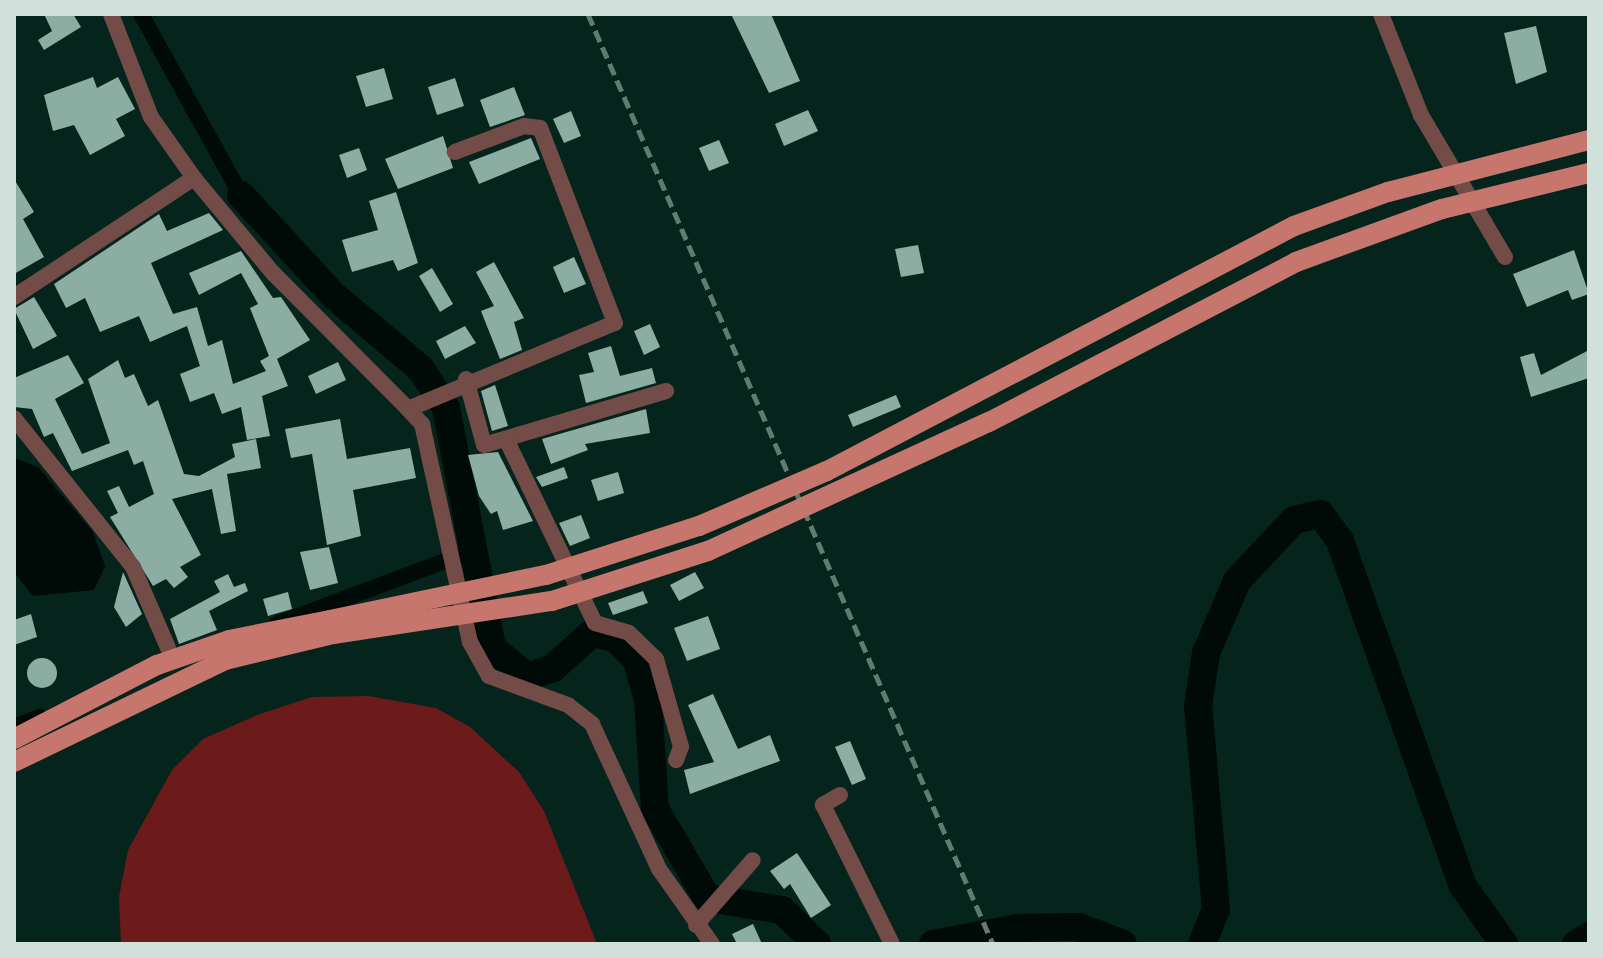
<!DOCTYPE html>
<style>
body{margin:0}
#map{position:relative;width:1603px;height:958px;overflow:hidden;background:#05251c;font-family:Helvetica,sans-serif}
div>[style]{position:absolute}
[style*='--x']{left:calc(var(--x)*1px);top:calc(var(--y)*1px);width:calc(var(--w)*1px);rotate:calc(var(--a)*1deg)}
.green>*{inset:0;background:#6d1b1a}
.water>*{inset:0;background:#000a06}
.canal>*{height:16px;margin:-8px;padding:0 8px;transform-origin:8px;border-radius:8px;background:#000a06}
.river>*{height:28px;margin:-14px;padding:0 14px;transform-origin:14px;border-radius:14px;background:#000a06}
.building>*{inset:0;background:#8caea2}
.round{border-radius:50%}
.minor>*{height:16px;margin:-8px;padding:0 8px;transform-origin:8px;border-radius:8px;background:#734c47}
.primary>*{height:20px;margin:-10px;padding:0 10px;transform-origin:10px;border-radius:10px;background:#c7766e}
.rail>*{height:5px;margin-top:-2.5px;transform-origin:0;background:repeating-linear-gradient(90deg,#617a72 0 12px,transparent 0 18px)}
.primary-bridge>*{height:20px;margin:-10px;padding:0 10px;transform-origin:10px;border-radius:10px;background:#c7766e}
span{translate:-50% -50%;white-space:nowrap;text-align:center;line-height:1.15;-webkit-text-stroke:8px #05251c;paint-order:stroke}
.frame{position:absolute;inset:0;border:16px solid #d0e1db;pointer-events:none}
</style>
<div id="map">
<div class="green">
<i style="clip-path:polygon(368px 696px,436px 708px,470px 727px,519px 772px,544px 811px,597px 944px,121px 944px,119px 897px,128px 850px,172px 770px,203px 739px,257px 715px,312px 697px)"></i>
</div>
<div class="water">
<i style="clip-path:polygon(14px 458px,38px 467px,93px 532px,105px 566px,94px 590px,33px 596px,14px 572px)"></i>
</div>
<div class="canal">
<i style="--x:141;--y:14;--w:207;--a:61.1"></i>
<i style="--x:277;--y:624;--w:207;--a:-20.6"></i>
<i style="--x:14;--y:727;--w:28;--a:-21"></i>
</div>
<div class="river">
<i style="--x:241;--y:195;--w:136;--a:47.4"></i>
<i style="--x:333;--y:295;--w:115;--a:40.1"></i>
<i style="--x:421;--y:369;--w:46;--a:57.3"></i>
<i style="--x:446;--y:408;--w:244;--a:79.1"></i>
<i style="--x:492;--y:648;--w:45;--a:39.6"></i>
<i style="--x:527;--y:677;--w:28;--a:-19"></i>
<i style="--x:553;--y:668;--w:52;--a:-41.9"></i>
<i style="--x:592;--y:633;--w:24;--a:12"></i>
<i style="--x:615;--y:638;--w:29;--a:44"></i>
<i style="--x:636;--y:658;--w:43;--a:73.7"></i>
<i style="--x:648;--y:699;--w:110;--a:86.4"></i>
<i style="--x:655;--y:809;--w:103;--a:59.7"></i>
<i style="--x:707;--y:898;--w:76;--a:9.1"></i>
<i style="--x:782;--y:910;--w:49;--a:44.2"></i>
<i style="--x:933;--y:944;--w:86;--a:-10.8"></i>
<i style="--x:1017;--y:928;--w:62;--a:-0.9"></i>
<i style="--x:1079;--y:927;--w:47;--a:21.1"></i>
<i style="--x:1202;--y:944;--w:37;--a:-68"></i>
<i style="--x:1216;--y:910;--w:205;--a:-95"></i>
<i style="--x:1198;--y:706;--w:54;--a:-81.4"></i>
<i style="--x:1206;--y:653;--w:78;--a:-66.7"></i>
<i style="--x:1237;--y:581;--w:83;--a:-46.9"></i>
<i style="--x:1294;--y:520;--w:27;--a:-13"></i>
<i style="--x:1320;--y:514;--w:34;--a:53"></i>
<i style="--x:1340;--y:541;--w:366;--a:70.4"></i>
<i style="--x:1463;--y:886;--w:71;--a:54.7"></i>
<i style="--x:1576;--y:944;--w:15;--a:-32"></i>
</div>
<div class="building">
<i style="clip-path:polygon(44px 14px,73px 14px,81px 27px,44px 50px,38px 40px,52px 31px)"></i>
<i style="clip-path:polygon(731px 14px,771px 14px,800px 81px,769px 93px)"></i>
<i style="clip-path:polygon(1536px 26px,1547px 72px,1516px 84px,1504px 33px)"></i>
<i style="clip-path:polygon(384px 68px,393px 99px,366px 107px,356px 76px)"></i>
<i style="clip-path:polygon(93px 77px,97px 88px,118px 77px,135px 109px,116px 119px,125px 136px,90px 155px,74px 125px,53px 131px,44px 95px)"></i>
<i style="clip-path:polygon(455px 78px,464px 106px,437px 115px,428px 87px)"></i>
<i style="clip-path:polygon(514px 87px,525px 115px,490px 127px,480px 100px)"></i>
<i style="clip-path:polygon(808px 110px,818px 131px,784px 146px,775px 124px)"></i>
<i style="clip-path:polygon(571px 111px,581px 136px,564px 143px,553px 119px)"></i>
<i style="clip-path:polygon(443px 136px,453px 168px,398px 189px,385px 159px)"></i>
<i style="clip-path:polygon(531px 138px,540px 159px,479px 184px,469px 162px)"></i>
<i style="clip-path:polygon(719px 140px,729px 163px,709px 171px,699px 148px)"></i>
<i style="clip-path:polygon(359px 148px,367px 170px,347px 178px,339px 155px)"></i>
<i style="clip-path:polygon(14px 179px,34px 212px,23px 219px,44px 257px,14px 274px)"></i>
<i style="clip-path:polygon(396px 192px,418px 263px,398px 271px,393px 260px,352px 272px,342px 240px,378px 230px,369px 201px)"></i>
<i style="clip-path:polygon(209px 213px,223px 230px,151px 263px,173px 314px,197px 307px,208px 346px,222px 340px,233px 384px,266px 371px,260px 361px,269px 356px,250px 308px,258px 304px,241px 273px,199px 295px,189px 273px,241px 251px,273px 298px,281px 297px,310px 340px,277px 359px,288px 386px,262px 396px,270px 436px,247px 440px,241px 407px,222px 414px,214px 393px,190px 402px,180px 374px,200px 366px,187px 326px,150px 342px,139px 316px,100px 332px,85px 298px,66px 308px,54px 284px,159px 214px,167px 231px)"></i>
<i style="clip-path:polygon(918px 245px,924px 273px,901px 277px,895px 249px)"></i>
<i style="clip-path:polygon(1574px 250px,1589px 294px,1572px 300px,1568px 290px,1527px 307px,1513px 274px)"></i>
<i style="clip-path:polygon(574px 257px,586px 284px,564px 293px,553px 267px)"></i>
<i style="clip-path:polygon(494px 262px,524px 318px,514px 322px,522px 350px,500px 359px,481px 311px,494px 306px,476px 272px)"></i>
<i style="clip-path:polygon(432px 268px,453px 304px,440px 312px,419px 276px)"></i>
<i style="clip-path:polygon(34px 297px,57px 336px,33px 349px,14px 309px)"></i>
<i style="clip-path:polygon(650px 324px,660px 347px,644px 355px,634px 331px)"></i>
<i style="clip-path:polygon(465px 326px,476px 343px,445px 359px,436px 341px)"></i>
<i style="clip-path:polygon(611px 346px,620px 376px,652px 368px,656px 383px,586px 403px,579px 375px,594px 372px,588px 353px)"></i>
<i style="clip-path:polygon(1589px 350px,1589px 378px,1531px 397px,1520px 357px,1534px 353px,1541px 375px)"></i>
<i style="clip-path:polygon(68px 355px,84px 383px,55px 399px,82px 454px,110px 443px,88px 379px,118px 360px,125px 378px,134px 374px,148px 406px,158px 400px,184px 474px,199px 476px,235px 457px,232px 444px,256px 439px,261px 468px,227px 474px,236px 531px,221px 534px,212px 489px,172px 499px,201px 555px,180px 567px,188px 577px,174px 588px,166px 579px,153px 586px,110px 517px,118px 513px,107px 491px,119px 486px,129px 507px,154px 494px,143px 461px,134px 465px,128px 450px,72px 471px,53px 433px,44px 437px,32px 409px,14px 407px,14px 378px)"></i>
<i style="clip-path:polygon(338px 362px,346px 380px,316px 394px,308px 376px)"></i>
<i style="clip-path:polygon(495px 385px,508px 426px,492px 431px,481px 391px)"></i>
<i style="clip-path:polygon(896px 395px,901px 407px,853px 427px,848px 415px)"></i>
<i style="clip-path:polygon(646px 409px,650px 433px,585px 444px,588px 450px,551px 464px,542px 439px)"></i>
<i style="clip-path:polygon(340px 419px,347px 459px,410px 448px,416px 478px,353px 490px,361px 536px,327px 545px,312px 454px,291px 458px,285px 429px)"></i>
<i style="clip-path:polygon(498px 452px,533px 521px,503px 530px,497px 511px,491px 514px,479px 496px,468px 455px)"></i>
<i style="clip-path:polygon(564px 467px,568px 478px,542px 487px,536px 477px)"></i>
<i style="clip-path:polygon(618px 472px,624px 493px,598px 501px,591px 480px)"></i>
<i style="clip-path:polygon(581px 515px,590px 538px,570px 546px,559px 523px)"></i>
<i style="clip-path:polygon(329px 547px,338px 583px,310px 590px,300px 552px)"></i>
<i style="clip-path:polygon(123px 572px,142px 614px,126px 627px,114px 607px)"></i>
<i style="clip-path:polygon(695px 572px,704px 588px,679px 601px,670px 585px)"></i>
<i style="clip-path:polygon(228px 574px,234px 587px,245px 583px,248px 591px,209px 611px,217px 630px,179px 644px,170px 619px,220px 592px,214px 581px)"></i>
<i style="clip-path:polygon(643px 591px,648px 603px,613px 615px,608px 603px)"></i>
<i style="clip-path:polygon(288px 592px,292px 609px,268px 616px,263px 599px)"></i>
<i style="clip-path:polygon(31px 614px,37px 637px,14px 645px,14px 620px)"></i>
<i style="clip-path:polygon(708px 616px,720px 649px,687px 661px,674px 628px)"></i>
<i class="round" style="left:27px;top:658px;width:30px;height:30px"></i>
<i style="clip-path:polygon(713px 694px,738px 749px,770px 735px,780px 761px,690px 794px,684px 770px,714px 762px,688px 705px)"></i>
<i style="clip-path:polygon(850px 741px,866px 779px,852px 785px,835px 747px)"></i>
<i style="clip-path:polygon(797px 853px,831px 905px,811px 918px,790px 884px,784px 889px,770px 871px)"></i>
<i style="clip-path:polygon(753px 924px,762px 944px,737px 944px,732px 934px)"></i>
</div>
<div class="minor">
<i style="--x:111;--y:14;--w:110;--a:68.8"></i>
<i style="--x:151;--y:117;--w:75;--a:54.8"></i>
<i style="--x:194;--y:178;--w:124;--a:50.3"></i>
<i style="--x:273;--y:273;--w:192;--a:45.2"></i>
<i style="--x:408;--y:409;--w:224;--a:-22.6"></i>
<i style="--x:615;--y:323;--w:209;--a:-111"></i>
<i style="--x:540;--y:128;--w:16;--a:-173"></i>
<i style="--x:524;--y:126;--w:74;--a:159.4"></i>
<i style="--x:1381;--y:14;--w:109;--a:68.4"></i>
<i style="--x:1421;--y:115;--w:165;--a:59.4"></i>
<i style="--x:14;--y:297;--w:216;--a:-33.5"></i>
<i style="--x:466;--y:379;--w:68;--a:74.7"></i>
<i style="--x:484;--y:445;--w:190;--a:-16.5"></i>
<i style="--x:408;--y:409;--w:21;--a:47"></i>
<i style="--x:422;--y:424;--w:223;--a:77.6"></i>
<i style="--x:470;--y:642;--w:39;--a:61"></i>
<i style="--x:489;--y:676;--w:84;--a:20.2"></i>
<i style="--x:568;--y:705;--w:31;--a:38"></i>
<i style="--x:592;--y:724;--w:160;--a:65.2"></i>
<i style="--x:659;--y:869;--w:92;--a:54.8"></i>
<i style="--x:14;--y:418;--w:191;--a:51.4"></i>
<i style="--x:133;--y:567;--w:88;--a:66.6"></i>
<i style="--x:506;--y:439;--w:204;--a:64.2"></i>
<i style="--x:595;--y:623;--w:35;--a:16"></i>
<i style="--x:629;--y:633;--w:37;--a:44"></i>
<i style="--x:656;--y:659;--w:91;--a:74.1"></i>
<i style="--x:681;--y:747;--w:14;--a:111"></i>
<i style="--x:840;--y:795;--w:20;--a:150"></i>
<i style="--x:823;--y:805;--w:155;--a:63.6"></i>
<i style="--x:696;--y:925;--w:86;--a:-48.8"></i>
</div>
<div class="primary">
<i style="--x:14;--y:739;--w:161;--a:-27.4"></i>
<i style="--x:157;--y:665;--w:76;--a:-19.1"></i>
<i style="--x:229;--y:640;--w:103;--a:-11.2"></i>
</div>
<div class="rail">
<i style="--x:588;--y:14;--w:1014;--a:66.47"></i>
</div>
<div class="primary-bridge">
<i style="--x:330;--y:620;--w:221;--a:-11.8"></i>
<i style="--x:546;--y:575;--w:161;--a:-17.8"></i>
<i style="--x:699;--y:526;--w:139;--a:-23.3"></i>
<i style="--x:827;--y:471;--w:527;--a:-27.68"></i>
<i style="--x:1294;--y:226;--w:100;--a:-19.9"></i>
<i style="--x:1388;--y:192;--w:208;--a:-14.5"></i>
<i style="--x:14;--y:762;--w:234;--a:-25.8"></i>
<i style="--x:225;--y:660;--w:111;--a:-13.5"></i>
<i style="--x:333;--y:634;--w:221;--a:-8.6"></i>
<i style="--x:552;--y:601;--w:164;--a:-17.8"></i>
<i style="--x:708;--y:551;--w:309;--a:-24.7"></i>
<i style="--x:989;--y:422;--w:346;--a:-27.5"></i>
<i style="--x:1296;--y:262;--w:155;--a:-20"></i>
<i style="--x:1442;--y:209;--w:151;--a:-13.8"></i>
</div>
<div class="frame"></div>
</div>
